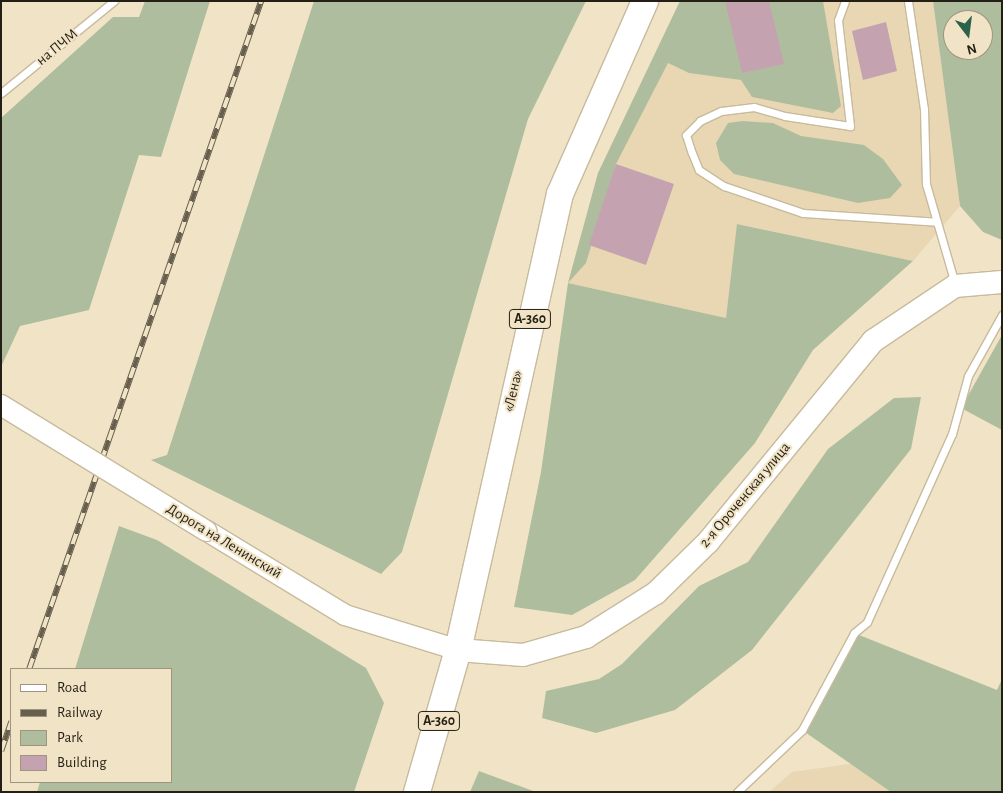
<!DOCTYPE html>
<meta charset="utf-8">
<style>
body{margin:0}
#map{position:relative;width:1003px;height:793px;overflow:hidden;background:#f1e4c6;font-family:"Alegreya Sans",sans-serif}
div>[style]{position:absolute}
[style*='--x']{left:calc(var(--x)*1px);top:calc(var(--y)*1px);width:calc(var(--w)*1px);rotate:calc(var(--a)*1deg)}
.built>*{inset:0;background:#e8d7b2}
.green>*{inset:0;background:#afbd9f}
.building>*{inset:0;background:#c4a2af}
.roads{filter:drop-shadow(1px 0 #c7ba9d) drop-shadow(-1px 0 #c7ba9d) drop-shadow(0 1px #c7ba9d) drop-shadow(0 -1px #c7ba9d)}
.lane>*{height:7px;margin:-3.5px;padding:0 3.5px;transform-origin:3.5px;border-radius:3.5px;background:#fff}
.secondary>*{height:20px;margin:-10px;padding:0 10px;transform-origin:10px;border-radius:10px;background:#fff}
.primary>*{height:22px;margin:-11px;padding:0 11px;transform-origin:11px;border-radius:11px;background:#fff}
.highway>*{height:26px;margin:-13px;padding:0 13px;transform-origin:13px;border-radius:13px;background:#fff}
.rail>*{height:5.5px;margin-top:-2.75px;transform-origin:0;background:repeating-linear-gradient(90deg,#f1e4c6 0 11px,#675f4e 0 22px);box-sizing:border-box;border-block:1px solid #675f4e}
.bridges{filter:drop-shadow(1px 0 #c7ba9d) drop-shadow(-1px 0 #c7ba9d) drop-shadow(0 1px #c7ba9d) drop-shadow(0 -1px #c7ba9d)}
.secondary-bridge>*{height:20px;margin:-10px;padding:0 10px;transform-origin:10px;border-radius:10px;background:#fff}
span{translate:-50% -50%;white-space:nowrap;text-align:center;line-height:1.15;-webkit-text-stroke:4px #f1e4c6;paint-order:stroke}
.shield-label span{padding:1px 4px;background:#f1e4c6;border:1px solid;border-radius:4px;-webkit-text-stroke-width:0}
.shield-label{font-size:14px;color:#241f14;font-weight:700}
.street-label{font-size:15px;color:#241f14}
.frame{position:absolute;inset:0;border:2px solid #241f14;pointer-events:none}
.legend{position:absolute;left:10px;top:668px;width:162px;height:115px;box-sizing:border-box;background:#f1e4c6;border:1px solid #9f957f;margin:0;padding:6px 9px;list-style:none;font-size:15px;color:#241f14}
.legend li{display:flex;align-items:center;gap:10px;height:25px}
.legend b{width:25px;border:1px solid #9f957f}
.north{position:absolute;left:943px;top:10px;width:50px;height:50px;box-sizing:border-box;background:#f1e4c6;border:1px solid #9f957f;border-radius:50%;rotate:165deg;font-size:14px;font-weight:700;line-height:20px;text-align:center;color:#241f14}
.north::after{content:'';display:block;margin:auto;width:18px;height:22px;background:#2b6249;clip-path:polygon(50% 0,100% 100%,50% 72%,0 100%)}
</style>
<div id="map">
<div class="built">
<i style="clip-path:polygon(680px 1px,933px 1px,960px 206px,913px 261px,738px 224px,726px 318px,568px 283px,598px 173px)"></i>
<i style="clip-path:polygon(856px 763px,891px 792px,769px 792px,792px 772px)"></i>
</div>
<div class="green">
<i style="clip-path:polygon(145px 1px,210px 1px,161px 157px,139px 155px,89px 310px,20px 326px,1px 367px,1px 118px,113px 17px,139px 17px)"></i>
<i style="clip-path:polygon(314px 1px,586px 1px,528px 119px,402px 552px,381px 574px,151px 460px,167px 455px)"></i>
<i style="clip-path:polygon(680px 1px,823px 1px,841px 106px,833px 113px,752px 97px,741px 80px,689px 73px,668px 63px,616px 164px,586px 263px,568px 283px,726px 318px,737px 224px,913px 261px,813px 350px,755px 443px,635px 580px,572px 615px,514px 607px,541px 472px,568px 283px,598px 173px)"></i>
<i style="clip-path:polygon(evenodd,933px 1px,1002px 1px,1002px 240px,983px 232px,960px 206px,933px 1px,953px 20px,983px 20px,983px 50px,953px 50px,953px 20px)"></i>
<i style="clip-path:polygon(743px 121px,773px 123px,801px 136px,864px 145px,883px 159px,902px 185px,890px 198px,858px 203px,734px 174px,720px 160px,716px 143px,728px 123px)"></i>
<i style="clip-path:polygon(1002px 335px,1002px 430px,961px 408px)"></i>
<i style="clip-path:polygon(921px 397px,911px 449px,752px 650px,675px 710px,596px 733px,542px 718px,546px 691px,599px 679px,622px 664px,699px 586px,748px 562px,828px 449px,894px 398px)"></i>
<i style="clip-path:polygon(119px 526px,157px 540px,366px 668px,384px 703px,354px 792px,37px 792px,40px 782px,171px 782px,171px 669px,75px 669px)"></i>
<i style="clip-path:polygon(854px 633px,997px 690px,1002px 679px,1002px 792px,891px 792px,802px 730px)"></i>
<i style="clip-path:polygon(479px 771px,536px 792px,470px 792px)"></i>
</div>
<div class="building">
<i style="clip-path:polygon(725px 1px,769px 1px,784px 64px,742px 73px)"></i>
<i style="clip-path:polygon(886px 22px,897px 71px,863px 80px,852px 31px)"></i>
<i style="clip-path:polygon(616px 164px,674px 184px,646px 265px,589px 245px)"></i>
</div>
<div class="roads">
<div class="lane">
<i style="--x:845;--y:1;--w:20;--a:110"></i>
<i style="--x:838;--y:20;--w:107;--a:83.5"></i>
<i style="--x:850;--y:126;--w:66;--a:-171.3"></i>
<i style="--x:785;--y:116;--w:32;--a:-164"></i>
<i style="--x:754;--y:107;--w:33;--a:173"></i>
<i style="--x:721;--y:111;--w:23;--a:155"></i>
<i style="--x:700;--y:121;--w:20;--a:135"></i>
<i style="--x:686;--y:135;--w:19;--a:72"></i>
<i style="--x:692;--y:153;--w:18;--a:68"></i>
<i style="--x:699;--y:170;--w:30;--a:33"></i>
<i style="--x:724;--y:186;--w:83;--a:18.9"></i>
<i style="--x:803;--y:213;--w:134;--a:3.8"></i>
<i style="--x:908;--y:1;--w:109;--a:81.6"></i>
<i style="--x:924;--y:109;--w:75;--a:88.5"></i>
<i style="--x:926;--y:184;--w:104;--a:73.8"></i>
<i style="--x:1;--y:93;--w:146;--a:-39.2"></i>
<i style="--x:737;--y:792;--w:90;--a:-43.6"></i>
<i style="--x:802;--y:730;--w:110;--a:-61.8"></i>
<i style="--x:854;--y:633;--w:17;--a:-40"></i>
<i style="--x:867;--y:622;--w:206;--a:-65.7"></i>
<i style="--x:952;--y:434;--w:60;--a:-74.6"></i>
<i style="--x:968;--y:376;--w:70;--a:-60.9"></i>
</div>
<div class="secondary">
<i style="--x:207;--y:531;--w:162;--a:31.3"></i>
<i style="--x:345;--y:615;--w:118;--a:17.2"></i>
</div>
<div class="primary">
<i style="--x:458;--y:650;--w:65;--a:4.4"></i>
<i style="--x:523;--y:655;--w:66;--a:-15.9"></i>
<i style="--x:586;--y:637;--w:83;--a:-32.2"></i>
<i style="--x:656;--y:593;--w:73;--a:-44.4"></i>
<i style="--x:708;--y:542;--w:260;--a:-50.6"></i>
<i style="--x:873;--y:341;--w:99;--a:-33.9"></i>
<i style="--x:955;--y:286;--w:47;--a:-4.9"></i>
</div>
<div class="highway">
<i style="--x:417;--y:792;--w:148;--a:-73.9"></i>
<i style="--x:458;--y:650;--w:467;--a:-77.4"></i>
<i style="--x:560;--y:194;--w:211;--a:-66.2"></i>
</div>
</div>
<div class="rail">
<i style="--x:29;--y:669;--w:707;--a:-70.85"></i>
<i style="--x:1;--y:751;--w:31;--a:-71"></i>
</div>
<div class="bridges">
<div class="secondary-bridge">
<i style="--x:1;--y:405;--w:241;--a:31.5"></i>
</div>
</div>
<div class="shield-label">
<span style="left:530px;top:319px">А-360</span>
<span style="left:439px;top:721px">А-360</span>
</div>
<div class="street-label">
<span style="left:57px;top:47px;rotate:-39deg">на ПЧМ</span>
<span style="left:513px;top:391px;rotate:-77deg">«Лена»</span>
<span style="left:745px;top:495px;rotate:-50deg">2-я Ороченская улица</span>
<span style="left:224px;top:541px;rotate:31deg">Дорога на Ленинский</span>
</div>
<div class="frame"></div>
<ul class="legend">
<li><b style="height:6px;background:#fff"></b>Road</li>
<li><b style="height:6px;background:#675f4e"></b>Railway</li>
<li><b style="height:14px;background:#afbd9f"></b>Park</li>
<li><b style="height:14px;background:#c4a2af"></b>Building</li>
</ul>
<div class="north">N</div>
</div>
